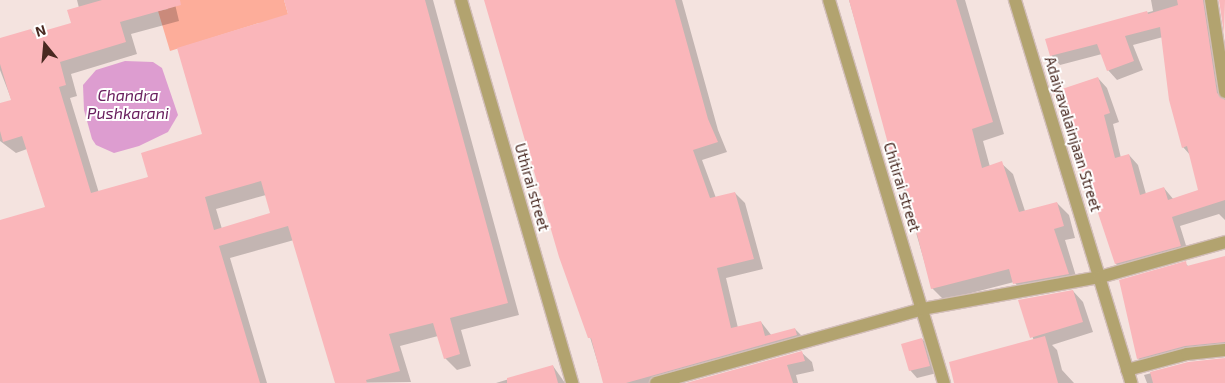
<!DOCTYPE html>
<style>
body{margin:0}
#map{position:relative;width:1225px;height:383px;overflow:hidden;background:#f4e3df;font-family:"Exo 2",sans-serif}
div>[style]{position:absolute}
[style*='--x']{left:calc(var(--x)*1px);top:calc(var(--y)*1px);width:calc(var(--w)*1px);rotate:calc(var(--a)*1deg)}
.green>*{inset:0;background:#fdad9a}
.water>*{inset:0;background:#dd9dd0}
.shadow>*{inset:0;background:#0003}
.building>*{inset:0;background:#fab6ba}
.roads{filter:drop-shadow(1px 0 #d2beb9) drop-shadow(-1px 0 #d2beb9) drop-shadow(0 1px #d2beb9) drop-shadow(0 -1px #d2beb9)}
.minor>*{height:12px;margin:-6px;padding:0 6px;transform-origin:6px;border-radius:6px;background:#b2a36f}
span{translate:-50% -50%;white-space:nowrap;text-align:center;line-height:1.15;-webkit-text-stroke:4px #fff;paint-order:stroke}
.street-label{font-size:15px;color:#492921}
.water-label{font-size:16px;color:#6a205f;font-style:italic}
.north{position:absolute;left:20px;top:20px;width:50px;height:50px;-webkit-text-stroke:4px #fff;paint-order:stroke;rotate:343deg;font-size:14px;font-weight:700;line-height:20px;text-align:center;color:#492921}
.north::after{content:'';display:block;margin:auto;width:18px;height:22px;background:#492921;clip-path:polygon(50% 0,100% 100%,50% 72%,0 100%)}
</style>
<div id="map">
<div class="green">
<i style="clip-path:polygon(166px 0,284px 0,380px 336px,259px 23px,170px 51px,158px 11px,168px 9px)"></i>
</div>
<div class="water">
<i style="clip-path:polygon(125px 61px,153px 62px,162px 68px,178px 115px,168px 132px,139px 146px,114px 153px,96px 145px,92px 139px,84px 110px,83px 85px,96px 70px)"></i>
</div>
<div class="shadow">
<i style="clip-path:polygon(evenodd,77px 0,174px 0,179px 21px,131px 34px,137px 54px,71px 74px,77px 96px,70px 98px,99px 193px,150px 177px,204px 135px,290px 15px,285px 0,433px 0,519px 315px,461px 330px,471px 366px,457px 370px,445px 358px,438px 336px,400px 346px,411px 382px,336px 383px,294px 240px,230px 258px,267px 383px,0 383px,0 222px,46px 208px,27px 149px,16px 153px,0 141px,0 104px,12px 101px,0 70px,0 39px,31px 30px,35px 35px,72px 24px,79px 8px,77px 0,266px 195px,272px 214px,222px 229px,216px 209px,266px 195px)"></i>
<i style="clip-path:polygon(487px 0,682px 0,718px 130px,727px 152px,702px 160px,716px 198px,735px 193px,745px 203px,763px 269px,726px 278px,738px 328px,761px 322px,772px 336px,795px 329px,805px 339px,671px 383px,604px 383px)"></i>
<i style="clip-path:polygon(849px 0,965px 0,1004px 134px,983px 141px,990px 167px,1001px 163px,1013px 174px,1025px 211px,1057px 203px,1069px 215px,1075px 238px,1065px 240px,1079px 286px,1026px 295px,1014px 282px,944px 300px,932px 288px)"></i>
<i style="clip-path:polygon(1151px 0,1206px 0,1225px 94px,1225px 220px,1219px 214px,1180px 226px,1189px 255px,1125px 273px,1116px 264px,1098px 209px,1091px 202px,1072px 133px,1066px 128px,1098px 78px,1107px 88px,1119px 122px,1113px 124px,1121px 158px,1129px 155px,1138px 165px,1146px 194px,1164px 188px,1174px 200px,1200px 191px,1191px 156px,1183px 147px,1163px 37px,1133px 45px,1143px 70px,1117px 80px,1108px 70px,1102px 54px,1060px 65px,1051px 55px,1046px 40px,1153px 11px)"></i>
<i style="clip-path:polygon(1225px 259px,1225px 353px,1197px 356px,1148px 369px,1138px 358px,1185px 263px,1189px 267px)"></i>
<i style="clip-path:polygon(1073px 291px,1083px 302px,1093px 332px,1052px 345px,1057px 350px,1062px 370px,1074px 383px,956px 383px,1034px 341px,1020px 301px)"></i>
<i style="clip-path:polygon(922px 339px,929px 346px,937px 373px,917px 378px,910px 370px)"></i>
<i style="clip-path:polygon(801px 352px,812px 362px,814px 371px,796px 375px,798px 383px,691px 383px)"></i>
<i style="clip-path:polygon(1225px 359px,1225px 383px,1147px 383px,1144px 375px,1189px 363px)"></i>
<i style="clip-path:polygon(553px 366px,565px 383px,496px 383px)"></i>
</div>
<div class="building">
<i style="clip-path:polygon(evenodd,102px 0,180px 0,181px 5px,120px 22px,126px 42px,60px 62px,66px 85px,59px 87px,91px 193px,148px 177px,141px 153px,202px 134px,177px 48px,288px 14px,284px 0,425px 0,508px 303px,450px 318px,460px 354px,444px 359px,433px 323px,389px 334px,400px 371px,366px 380px,367px 383px,335px 383px,288px 226px,219px 246px,260px 383px,0 383px,0 220px,45px 207px,22px 136px,3px 142px,0 131px,0 103px,11px 100px,0 64px,0 38px,31px 29px,33px 34px,71px 23px,67px 10px,102px 0,261px 181px,270px 213px,214px 230px,205px 197px,261px 181px)"></i>
<i style="clip-path:polygon(484px 0,675px 0,708px 119px,718px 142px,693px 150px,710px 198px,735px 192px,754px 259px,717px 268px,731px 328px,761px 321px,765px 336px,795px 328px,797px 335px,626px 383px,603px 383px,591px 338px,588px 338px,559px 257px)"></i>
<i style="clip-path:polygon(849px 0,956px 0,993px 122px,972px 129px,982px 168px,1002px 161px,1019px 212px,1057px 202px,1064px 226px,1054px 229px,1069px 274px,1013px 284px,1009px 269px,931px 289px,905px 187px,900px 188px)"></i>
<i style="clip-path:polygon(1177px 0,1203px 0,1217px 93px,1225px 100px,1225px 200px,1172px 217px,1181px 246px,1115px 264px,1094px 201px,1090px 202px,1069px 127px,1065px 128px,1053px 92px,1098px 77px,1110px 113px,1104px 115px,1115px 158px,1129px 154px,1140px 195px,1164px 187px,1168px 200px,1198px 190px,1187px 146px,1182px 148px,1169px 100px,1160px 27px,1125px 36px,1134px 61px,1107px 71px,1097px 44px,1050px 56px,1045px 39px,1147px 11px,1148px 14px,1178px 5px)"></i>
<i style="clip-path:polygon(1219px 0,1225px 0,1224px 34px)"></i>
<i style="clip-path:polygon(1225px 256px,1225px 342px,1185px 346px,1137px 359px,1119px 280px,1186px 261px,1187px 266px)"></i>
<i style="clip-path:polygon(1073px 290px,1083px 322px,1030px 338px,1018px 300px)"></i>
<i style="clip-path:polygon(1045px 336px,1058px 383px,954px 383px,949px 362px)"></i>
<i style="clip-path:polygon(922px 338px,930px 366px,909px 371px,901px 344px)"></i>
<i style="clip-path:polygon(802px 351px,805px 361px,787px 365px,793px 383px,686px 383px)"></i>
<i style="clip-path:polygon(1225px 358px,1225px 383px,1153px 383px,1150px 372px,1188px 362px)"></i>
<i style="clip-path:polygon(553px 365px,558px 383px,507px 383px,507px 378px)"></i>
</div>
<div class="roads">
<div class="minor">
<i style="--x:461;--y:0;--w:399;--a:73.8"></i>
<i style="--x:829;--y:0;--w:400;--a:73.3"></i>
<i style="--x:1015;--y:0;--w:400;--a:73.1"></i>
<i style="--x:1211;--y:0;--w:93;--a:81.3"></i>
<i style="--x:1127;--y:370;--w:62;--a:-14.9"></i>
<i style="--x:1187;--y:354;--w:38;--a:-6"></i>
<i style="--x:656;--y:383;--w:276;--a:-15.5"></i>
<i style="--x:922;--y:309;--w:181;--a:-10.2"></i>
<i style="--x:1100;--y:277;--w:130;--a:-15.6"></i>
</div>
</div>
<div class="street-label">
<span style="left:1073px;top:134px;rotate:73deg">Adaiyavalainjaan Street</span>
<span style="left:532px;top:187px;rotate:74deg">Uthirai street</span>
<span style="left:902px;top:187px;rotate:73deg">Chitirai street</span>
</div>
<div class="water-label">
<span style="left:128px;top:104px">Chandra<br>Pushkarani</span>
</div>
<div class="north">N</div>
</div>
